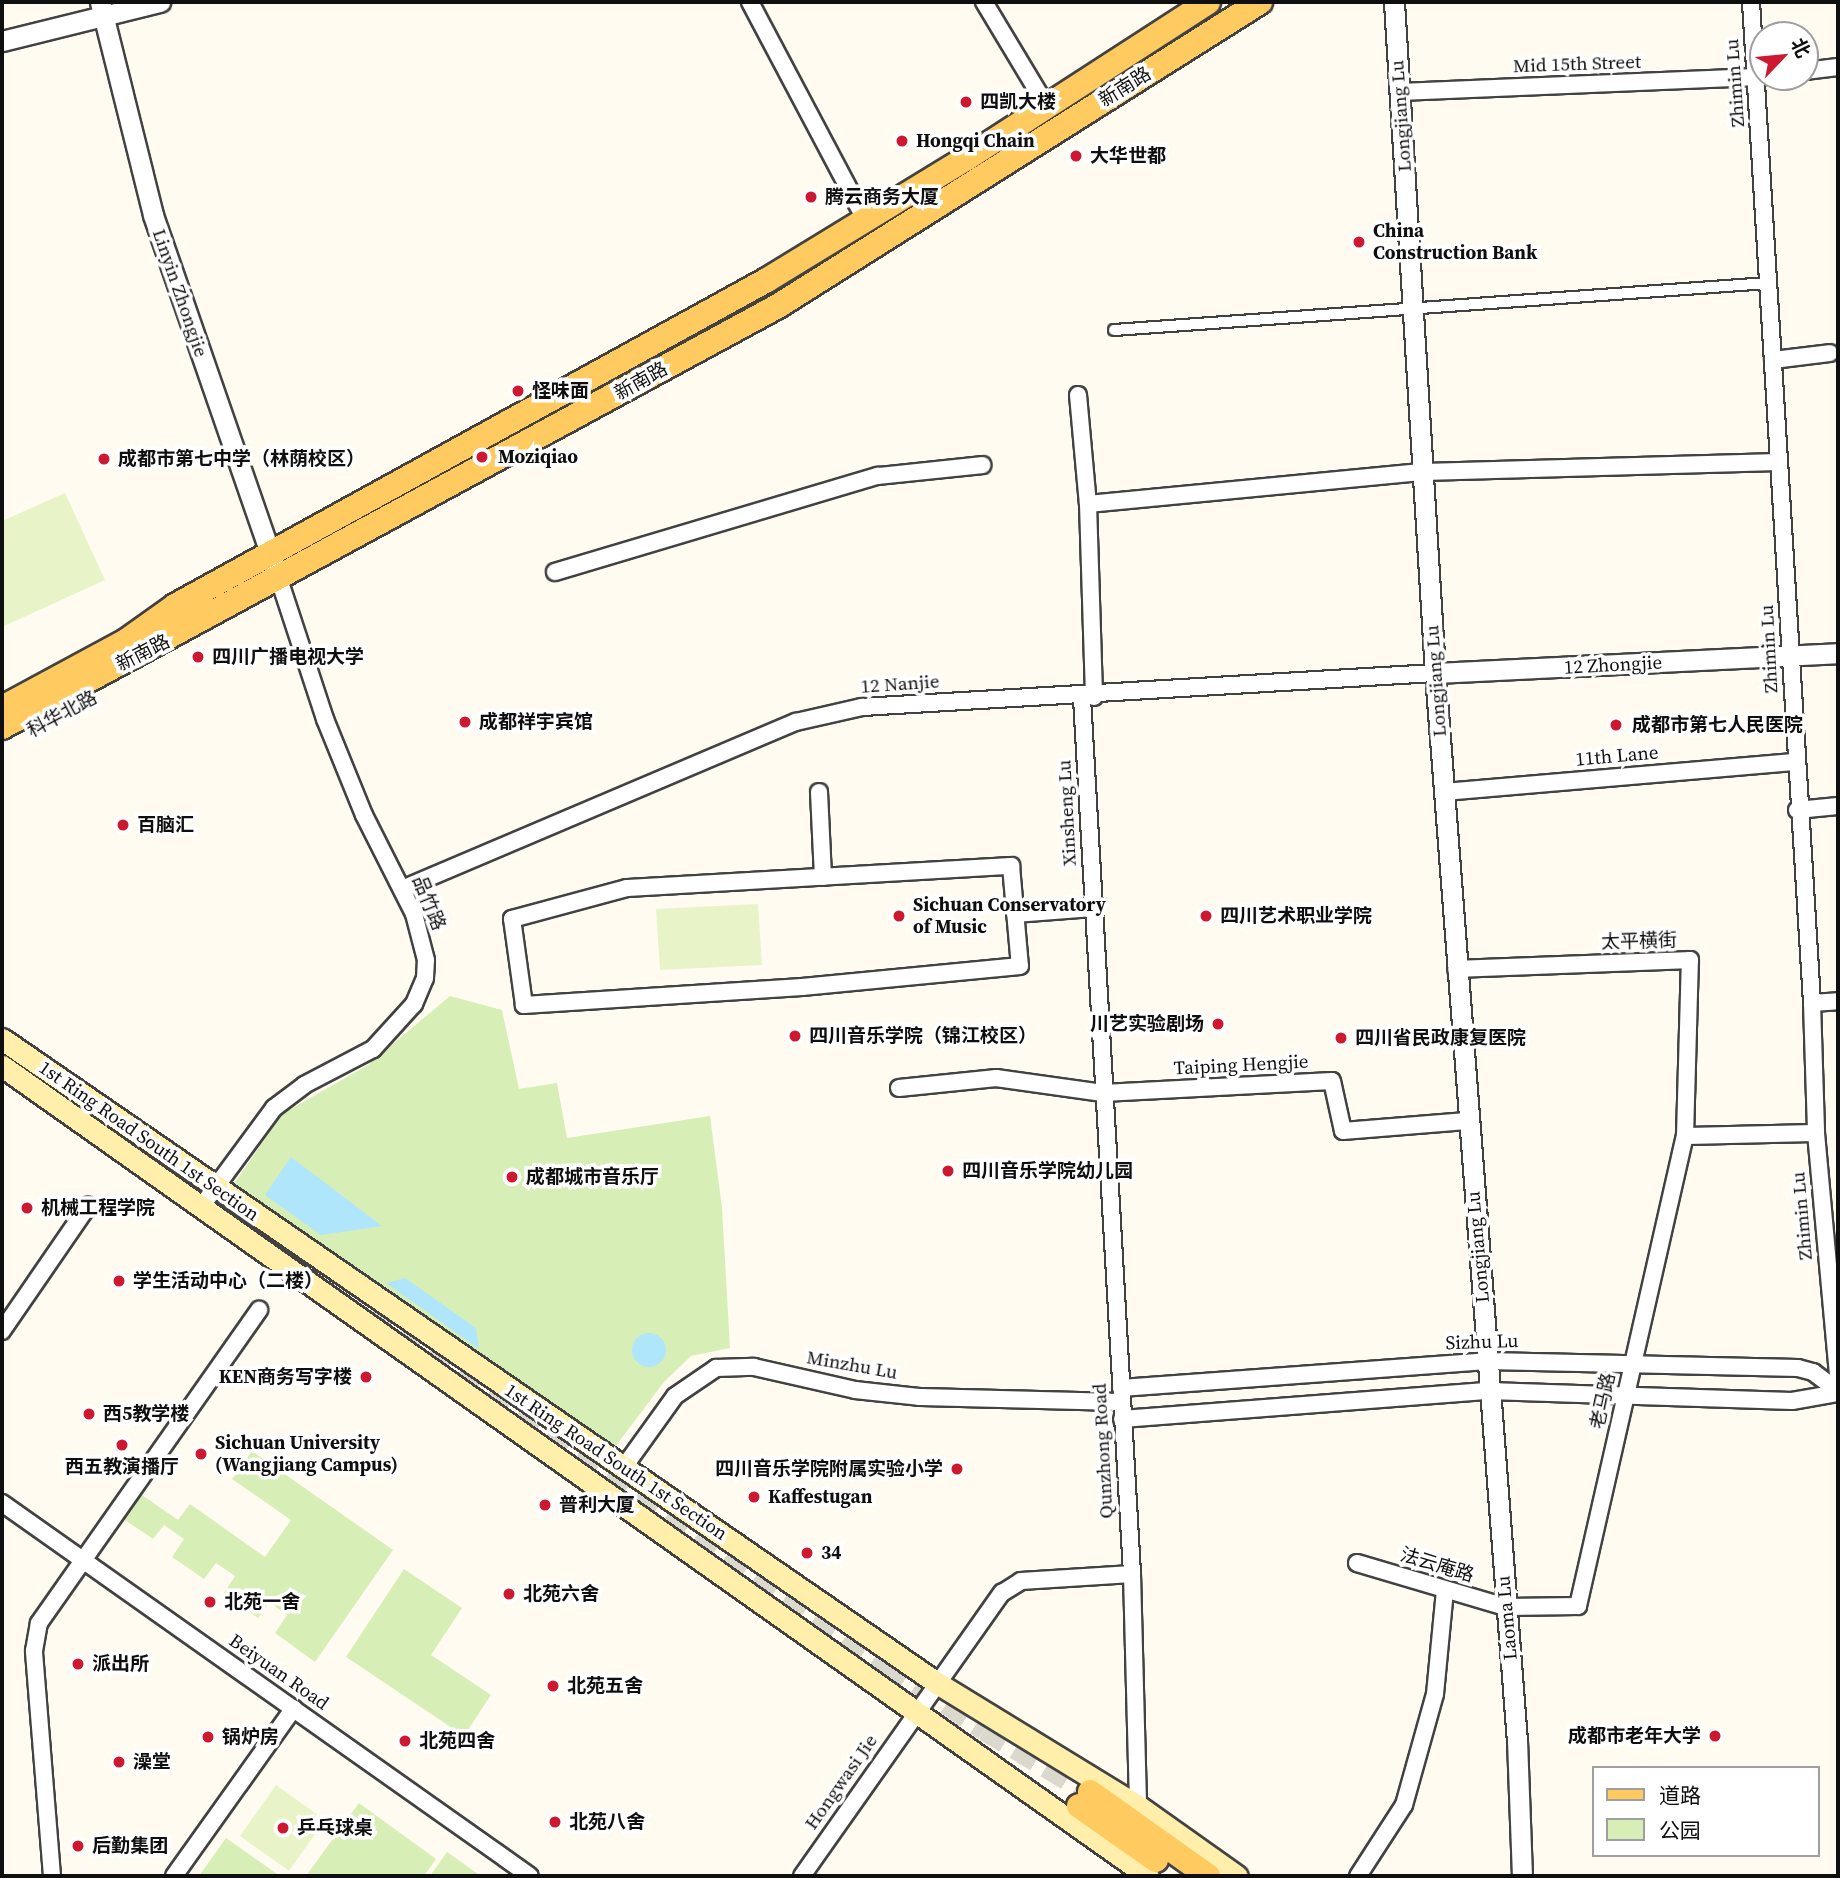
<!DOCTYPE html>
<meta charset="utf-8">
<style>
body{margin:0}
#map{position:relative;width:1840px;height:1878px;overflow:hidden;background:#fffbf0;font-family:"Source Serif 4","Noto Sans SC",serif}
div>[style]{position:absolute}
[style*='--x']{left:calc(var(--x)*1px);top:calc(var(--y)*1px);width:calc(var(--w)*1px);rotate:calc(var(--a)*1deg)}
.green>*{inset:0;background:#d7eeb6}
.pitch>*{inset:0;background:#e8f4c8}
.water>*{inset:0;background:#b0e6fb}
.round{border-radius:50%}
.primary-tunnel>*{height:24px;margin-top:-12px;transform-origin:0;background:repeating-linear-gradient(90deg,#dbd8ce 0 24px,transparent 0 36px)}
.roads{filter:drop-shadow(2px 0 #424242) drop-shadow(-2px 0 #424242) drop-shadow(0 2px #424242) drop-shadow(0 -2px #424242)}
.pedestrian>*{height:10px;margin:-5px;padding:0 5px;transform-origin:5px;border-radius:5px;background:#fff}
.minor>*{height:16px;margin:-8px;padding:0 8px;transform-origin:8px;border-radius:8px;background:#fff}
.tertiary>*{height:19px;margin:-9.5px;padding:0 9.5px;transform-origin:9.5px;border-radius:9.5px;background:#fff}
.secondary>*{height:21px;margin:-10.5px;padding:0 10.5px;transform-origin:10.5px;border-radius:10.5px;background:#ffefab}
.primary>*{height:24px;margin:-12px;padding:0 12px;transform-origin:12px;border-radius:12px;background:#ffcb60}
.dots>*{width:19px;height:19px;translate:-50% -50%;box-sizing:border-box;border:4px solid #fff;border-radius:50%}
span{translate:-50% -50%;white-space:nowrap;text-align:center;line-height:1.15;-webkit-text-stroke:7px #fff;paint-order:stroke}
.street-label{font-size:19px;color:#0f0f0f}
.poi-label{font-size:19px;color:#0f0f0f;font-weight:700}
.left{translate:0 -50%;text-align:left}
.right{translate:-100% -50%;text-align:right}
.frame{position:absolute;inset:0;border:4px solid #0f0f0f;pointer-events:none}
.legend{position:absolute;left:1592px;top:1766px;width:228px;height:91px;box-sizing:border-box;background:#fff;border:2px solid #9f9f9f;margin:0;padding:9px 12px;list-style:none;font-size:21px;color:#0f0f0f}
.legend li{display:flex;align-items:center;gap:14px;height:35px}
.legend b{width:35px;border:2px solid #9f9f9f}
.north{position:absolute;left:1749px;top:21px;width:70px;height:70px;box-sizing:border-box;background:#fff;border:2px solid #9f9f9f;border-radius:50%;rotate:64deg;font-size:19px;font-weight:700;line-height:28px;text-align:center;color:#0f0f0f}
.north::after{content:'';display:block;margin:auto;width:24px;height:32px;background:#cc1931;clip-path:polygon(50% 0,100% 100%,50% 72%,0 100%)}
</style>
<div id="map">
<div class="green">
<i style="clip-path:polygon(450px 996px,502px 1010px,519px 1089px,557px 1083px,567px 1138px,710px 1116px,722px 1208px,730px 1348px,691px 1356px,664px 1382px,615px 1447px,339px 1262px,233px 1185px,282px 1114px,368px 1065px)"></i>
<i style="clip-path:polygon(252px 1451px,393px 1550px,315px 1662px,275px 1633px,287px 1615px,269px 1602px,258px 1618px,224px 1593px,235px 1576px,216px 1563px,204px 1579px,172px 1557px,184px 1539px,164px 1525px,153px 1539px,122px 1518px,139px 1493px,178px 1520px,190px 1504px,265px 1557px,291px 1520px,232px 1479px)"></i>
<i style="clip-path:polygon(404px 1569px,462px 1608px,431px 1655px,491px 1695px,464px 1736px,346px 1657px)"></i>
<i style="clip-path:polygon(359px 1803px,436px 1859px,424px 1876px,306px 1876px)"></i>
<i style="clip-path:polygon(226px 1838px,280px 1876px,199px 1876px)"></i>
<i style="clip-path:polygon(447px 1852px,481px 1876px,430px 1876px)"></i>
</div>
<div class="pitch">
<i style="clip-path:polygon(65px 493px,105px 580px,2px 627px,2px 521px)"></i>
<i style="clip-path:polygon(758px 904px,762px 965px,660px 970px,656px 909px)"></i>
<i style="clip-path:polygon(276px 1785px,325px 1820px,289px 1871px,240px 1836px)"></i>
</div>
<div class="water">
<i style="clip-path:polygon(291px 1157px,382px 1226px,321px 1235px,265px 1195px)"></i>
<i style="clip-path:polygon(405px 1278px,476px 1328px,479px 1349px,386px 1283px)"></i>
<i class="round" style="left:632px;top:1333px;width:34px;height:34px"></i>
</div>
<div class="primary-tunnel">
<i style="--x:369;--y:1313;--w:643;--a:34.8"></i>
<i style="--x:888;--y:1662;--w:118;--a:34.6"></i>
<i style="--x:985;--y:1729;--w:122;--a:31"></i>
</div>
<div class="roads">
<div class="pedestrian">
<i style="--x:1114;--y:330;--w:656;--a:-4.11"></i>
</div>
<div class="minor">
<i style="--x:750;--y:2;--w:246;--a:62.1"></i>
<i style="--x:984;--y:2;--w:120;--a:59"></i>
<i style="--x:1751;--y:2;--w:1003;--a:86.51"></i>
<i style="--x:1812;--y:1003;--w:130;--a:88.2"></i>
<i style="--x:1816;--y:1133;--w:245;--a:84.8"></i>
<i style="--x:1805;--y:71;--w:33;--a:-7"></i>
<i style="--x:1400;--y:92;--w:363;--a:-2.4"></i>
<i style="--x:1773;--y:360;--w:57;--a:-7"></i>
<i style="--x:1078;--y:395;--w:109;--a:84.8"></i>
<i style="--x:1088;--y:504;--w:193;--a:88.2"></i>
<i style="--x:1088;--y:504;--w:337;--a:-5.5"></i>
<i style="--x:1423;--y:472;--w:356;--a:-1.6"></i>
<i style="--x:555;--y:572;--w:337;--a:-16.6"></i>
<i style="--x:878;--y:476;--w:105;--a:-6"></i>
<i style="--x:1082;--y:698;--w:877;--a:86.73"></i>
<i style="--x:1132;--y:1574;--w:232;--a:88.5"></i>
<i style="--x:819;--y:792;--w:85;--a:87.3"></i>
<i style="--x:1444;--y:792;--w:351;--a:-4.9"></i>
<i style="--x:1797;--y:810;--w:41;--a:-5.6"></i>
<i style="--x:1011;--y:866;--w:100;--a:84.9"></i>
<i style="--x:1020;--y:966;--w:219;--a:174.5"></i>
<i style="--x:802;--y:987;--w:279;--a:176.3"></i>
<i style="--x:524;--y:1005;--w:87;--a:-97.9"></i>
<i style="--x:512;--y:919;--w:119;--a:-15.1"></i>
<i style="--x:627;--y:888;--w:385;--a:-3.3"></i>
<i style="--x:402;--y:889;--w:428;--a:-23"></i>
<i style="--x:796;--y:722;--w:68;--a:-12.8"></i>
<i style="--x:862;--y:707;--w:574;--a:-3.4"></i>
<i style="--x:1015;--y:914;--w:78;--a:-4.4"></i>
<i style="--x:1812;--y:1003;--w:26;--a:-4"></i>
<i style="--x:899;--y:1088;--w:98;--a:-5.9"></i>
<i style="--x:996;--y:1078;--w:108;--a:8"></i>
<i style="--x:1103;--y:1093;--w:229;--a:-3"></i>
<i style="--x:1332;--y:1081;--w:51;--a:77.6"></i>
<i style="--x:1343;--y:1131;--w:124;--a:-4.6"></i>
<i style="--x:1685;--y:1136;--w:131;--a:-1.3"></i>
<i style="--x:201;--y:1207;--w:123;--a:-53.6"></i>
<i style="--x:274;--y:1108;--w:38;--a:-37"></i>
<i style="--x:304;--y:1085;--w:78;--a:-27.6"></i>
<i style="--x:373;--y:1049;--w:61;--a:-47.7"></i>
<i style="--x:414;--y:1004;--w:28;--a:-67"></i>
<i style="--x:425;--y:978;--w:18;--a:-87"></i>
<i style="--x:426;--y:960;--w:48;--a:-104.6"></i>
<i style="--x:414;--y:914;--w:111;--a:-116.8"></i>
<i style="--x:364;--y:815;--w:104;--a:-112.1"></i>
<i style="--x:325;--y:719;--w:147;--a:-108.2"></i>
<i style="--x:2;--y:1331;--w:152;--a:-55.5"></i>
<i style="--x:1121;--y:1388;--w:367;--a:-4.2"></i>
<i style="--x:1487;--y:1361;--w:311;--a:1.3"></i>
<i style="--x:1798;--y:1368;--w:16;--a:15"></i>
<i style="--x:1813;--y:1372;--w:31;--a:37"></i>
<i style="--x:1122;--y:1419;--w:368;--a:-4.4"></i>
<i style="--x:1489;--y:1391;--w:303;--a:1.9"></i>
<i style="--x:1792;--y:1401;--w:47;--a:-9.9"></i>
<i style="--x:624;--y:1467;--w:87;--a:-54.3"></i>
<i style="--x:675;--y:1396;--w:50;--a:-34.3"></i>
<i style="--x:716;--y:1368;--w:38;--a:-2"></i>
<i style="--x:754;--y:1367;--w:104;--a:12.8"></i>
<i style="--x:855;--y:1390;--w:64;--a:6.2"></i>
<i style="--x:919;--y:1397;--w:202;--a:1.4"></i>
<i style="--x:2;--y:1503;--w:646;--a:35.24"></i>
<i style="--x:1357;--y:1563;--w:155;--a:16.5"></i>
<i style="--x:1506;--y:1607;--w:72;--a:-0.8"></i>
<i style="--x:1578;--y:1606;--w:482;--a:-77.2"></i>
<i style="--x:1685;--y:1136;--w:176;--a:-88.4"></i>
<i style="--x:1690;--y:960;--w:234;--a:177.8"></i>
<i style="--x:52;--y:1876;--w:226;--a:-94.6"></i>
<i style="--x:34;--y:1651;--w:28;--a:-80"></i>
<i style="--x:39;--y:1623;--w:383;--a:-54.9"></i>
<i style="--x:174;--y:1876;--w:206;--a:-54.5"></i>
<i style="--x:802;--y:1876;--w:347;--a:-54.8"></i>
<i style="--x:1002;--y:1593;--w:22;--a:-32"></i>
<i style="--x:1021;--y:1581;--w:111;--a:-3.6"></i>
<i style="--x:1358;--y:1876;--w:85;--a:-57.1"></i>
<i style="--x:1404;--y:1805;--w:115;--a:-74.4"></i>
<i style="--x:1435;--y:1694;--w:104;--a:-84.5"></i>
</div>
<div class="tertiary">
<i style="--x:100;--y:2;--w:219;--a:76"></i>
<i style="--x:153;--y:215;--w:370;--a:70.9"></i>
<i style="--x:1394;--y:2;--w:672;--a:86.5"></i>
<i style="--x:1435;--y:673;--w:1070;--a:85.61"></i>
<i style="--x:1517;--y:1740;--w:136;--a:87.9"></i>
<i style="--x:2;--y:41;--w:163;--a:-13.9"></i>
<i style="--x:1435;--y:673;--w:403;--a:-2.8"></i>
</div>
<div class="secondary">
<i style="--x:2;--y:1039;--w:1135;--a:34.56"></i>
<i style="--x:937;--y:1683;--w:236;--a:31.5"></i>
<i style="--x:1138;--y:1806;--w:121;--a:35.3"></i>
<i style="--x:2;--y:1066;--w:1403;--a:35.25"></i>
</div>
<div class="primary">
<i style="--x:2;--y:708;--w:141;--a:-28.4"></i>
<i style="--x:126;--y:641;--w:60;--a:-35.5"></i>
<i style="--x:175;--y:606;--w:676;--a:-28.84"></i>
<i style="--x:767;--y:280;--w:234;--a:-31.4"></i>
<i style="--x:967;--y:158;--w:287;--a:-32.9"></i>
<i style="--x:2;--y:727;--w:883;--a:-28.48"></i>
<i style="--x:778;--y:306;--w:570;--a:-32.24"></i>
<i style="--x:1090;--y:1792;--w:145;--a:35.4"></i>
<i style="--x:1079;--y:1806;--w:94;--a:35"></i>
</div>
</div>
<div class="dots">
<i style="left:966px;top:102px;background:#cc1931"></i>
<i style="left:902px;top:141px;background:#cc1931"></i>
<i style="left:1076px;top:156px;background:#cc1931"></i>
<i style="left:811px;top:197px;background:#cc1931"></i>
<i style="left:1359px;top:242px;background:#cc1931"></i>
<i style="left:518px;top:391px;background:#cc1931"></i>
<i style="left:482px;top:457px;background:#cc1931"></i>
<i style="left:104px;top:459px;background:#cc1931"></i>
<i style="left:198px;top:657px;background:#cc1931"></i>
<i style="left:465px;top:722px;background:#cc1931"></i>
<i style="left:1616px;top:725px;background:#cc1931"></i>
<i style="left:123px;top:825px;background:#cc1931"></i>
<i style="left:899px;top:916px;background:#cc1931"></i>
<i style="left:1206px;top:916px;background:#cc1931"></i>
<i style="left:1218px;top:1024px;background:#cc1931"></i>
<i style="left:795px;top:1036px;background:#cc1931"></i>
<i style="left:1341px;top:1038px;background:#cc1931"></i>
<i style="left:948px;top:1171px;background:#cc1931"></i>
<i style="left:512px;top:1177px;background:#cc1931"></i>
<i style="left:27px;top:1208px;background:#cc1931"></i>
<i style="left:119px;top:1281px;background:#cc1931"></i>
<i style="left:366px;top:1377px;background:#cc1931"></i>
<i style="left:89px;top:1414px;background:#cc1931"></i>
<i style="left:122px;top:1445px;background:#cc1931"></i>
<i style="left:201px;top:1454px;background:#cc1931"></i>
<i style="left:957px;top:1469px;background:#cc1931"></i>
<i style="left:754px;top:1497px;background:#cc1931"></i>
<i style="left:545px;top:1505px;background:#cc1931"></i>
<i style="left:807px;top:1553px;background:#cc1931"></i>
<i style="left:509px;top:1594px;background:#cc1931"></i>
<i style="left:210px;top:1602px;background:#cc1931"></i>
<i style="left:78px;top:1664px;background:#cc1931"></i>
<i style="left:553px;top:1686px;background:#cc1931"></i>
<i style="left:1715px;top:1736px;background:#cc1931"></i>
<i style="left:208px;top:1737px;background:#cc1931"></i>
<i style="left:405px;top:1741px;background:#cc1931"></i>
<i style="left:119px;top:1762px;background:#cc1931"></i>
<i style="left:555px;top:1822px;background:#cc1931"></i>
<i style="left:283px;top:1828px;background:#cc1931"></i>
<i style="left:78px;top:1846px;background:#cc1931"></i>
</div>
<div class="street-label">
<span style="left:1577px;top:64px;rotate:-2deg">Mid 15th Street</span>
<span style="left:1735px;top:83px;rotate:-94deg">Zhimin Lu</span>
<span style="left:1125px;top:87px;rotate:-32deg">新南路</span>
<span style="left:1401px;top:116px;rotate:-94deg">Longjiang Lu</span>
<span style="left:180px;top:293px;rotate:71deg">Linyin Zhongjie</span>
<span style="left:641px;top:381px;rotate:-29deg">新南路</span>
<span style="left:1769px;top:649px;rotate:-93deg">Zhimin Lu</span>
<span style="left:143px;top:653px;rotate:-27deg">新南路</span>
<span style="left:1613px;top:665px;rotate:-3deg">12 Zhongjie</span>
<span style="left:1436px;top:681px;rotate:-94deg">Longjiang Lu</span>
<span style="left:900px;top:684px;rotate:-4deg">12 Nanjie</span>
<span style="left:62px;top:714px;rotate:-28deg">科华北路</span>
<span style="left:1617px;top:756px;rotate:-5deg">11th Lane</span>
<span style="left:1067px;top:813px;rotate:-93deg">Xinsheng Lu</span>
<span style="left:429px;top:903px;rotate:68deg">品竹路</span>
<span style="left:1639px;top:941px;rotate:-2deg">太平横街</span>
<span style="left:1241px;top:1065px;rotate:-3deg">Taiping Hengjie</span>
<span style="left:149px;top:1141px;rotate:35deg">1st Ring Road South 1st Section</span>
<span style="left:1802px;top:1216px;rotate:-95deg">Zhimin Lu</span>
<span style="left:1478px;top:1247px;rotate:-95deg">Longjiang Lu</span>
<span style="left:1482px;top:1342px;rotate:-2deg">Sizhu Lu</span>
<span style="left:852px;top:1365px;rotate:10deg">Minzhu Lu</span>
<span style="left:1603px;top:1401px;rotate:-78deg">老马路</span>
<span style="left:1103px;top:1451px;rotate:-93deg">Qunzhong Road</span>
<span style="left:616px;top:1462px;rotate:34deg">1st Ring Road South 1st Section</span>
<span style="left:1437px;top:1565px;rotate:17deg">法云庵路</span>
<span style="left:1507px;top:1618px;rotate:-95deg">Laoma Lu</span>
<span style="left:279px;top:1672px;rotate:35deg">Beiyuan Road</span>
<span style="left:841px;top:1782px;rotate:-55deg">Hongwasi Jie</span>
</div>
<div class="poi-label">
<span class="left" style="left:980px;top:102px">四凯大楼</span>
<span class="left" style="left:916px;top:141px">Hongqi Chain</span>
<span class="left" style="left:1090px;top:156px">大华世都</span>
<span class="left" style="left:825px;top:197px">腾云商务大厦</span>
<span class="left" style="left:1373px;top:242px">China<br>Construction Bank</span>
<span class="left" style="left:532px;top:391px">怪味面</span>
<span class="left" style="left:498px;top:457px">Moziqiao</span>
<span class="left" style="left:118px;top:459px">成都市第七中学（林荫校区）</span>
<span class="left" style="left:212px;top:657px">四川广播电视大学</span>
<span class="left" style="left:479px;top:722px">成都祥宇宾馆</span>
<span class="left" style="left:1632px;top:725px">成都市第七人民医院</span>
<span class="left" style="left:137px;top:825px">百脑汇</span>
<span class="left" style="left:913px;top:916px">Sichuan Conservatory<br>of Music</span>
<span class="left" style="left:1220px;top:916px">四川艺术职业学院</span>
<span class="right" style="left:1204px;top:1024px">川艺实验剧场</span>
<span class="left" style="left:809px;top:1036px">四川音乐学院（锦江校区）</span>
<span class="left" style="left:1355px;top:1038px">四川省民政康复医院</span>
<span class="left" style="left:962px;top:1171px">四川音乐学院幼儿园</span>
<span class="left" style="left:526px;top:1177px">成都城市音乐厅</span>
<span class="left" style="left:41px;top:1208px">机械工程学院</span>
<span class="left" style="left:133px;top:1281px">学生活动中心（二楼）</span>
<span class="right" style="left:352px;top:1377px">KEN商务写字楼</span>
<span class="left" style="left:103px;top:1414px">西5教学楼</span>
<span class="left" style="left:215px;top:1454px">Sichuan University<br>(Wangjiang Campus)</span>
<span style="left:122px;top:1467px">西五教演播厅</span>
<span class="right" style="left:943px;top:1469px">四川音乐学院附属实验小学</span>
<span class="left" style="left:768px;top:1497px">Kaffestugan</span>
<span class="left" style="left:559px;top:1505px">普利大厦</span>
<span class="left" style="left:821px;top:1553px">34</span>
<span class="left" style="left:523px;top:1594px">北苑六舍</span>
<span class="left" style="left:224px;top:1602px">北苑一舍</span>
<span class="left" style="left:92px;top:1664px">派出所</span>
<span class="left" style="left:567px;top:1686px">北苑五舍</span>
<span class="right" style="left:1701px;top:1736px">成都市老年大学</span>
<span class="left" style="left:222px;top:1737px">锅炉房</span>
<span class="left" style="left:419px;top:1741px">北苑四舍</span>
<span class="left" style="left:133px;top:1762px">澡堂</span>
<span class="left" style="left:569px;top:1822px">北苑八舍</span>
<span class="left" style="left:297px;top:1828px">乒乓球桌</span>
<span class="left" style="left:92px;top:1846px">后勤集团</span>
</div>
<div class="frame"></div>
<ul class="legend">
<li><b style="height:9px;background:#ffcb60"></b>道路</li>
<li><b style="height:19px;background:#d7eeb6"></b>公园</li>
</ul>
<div class="north">北</div>
</div>
